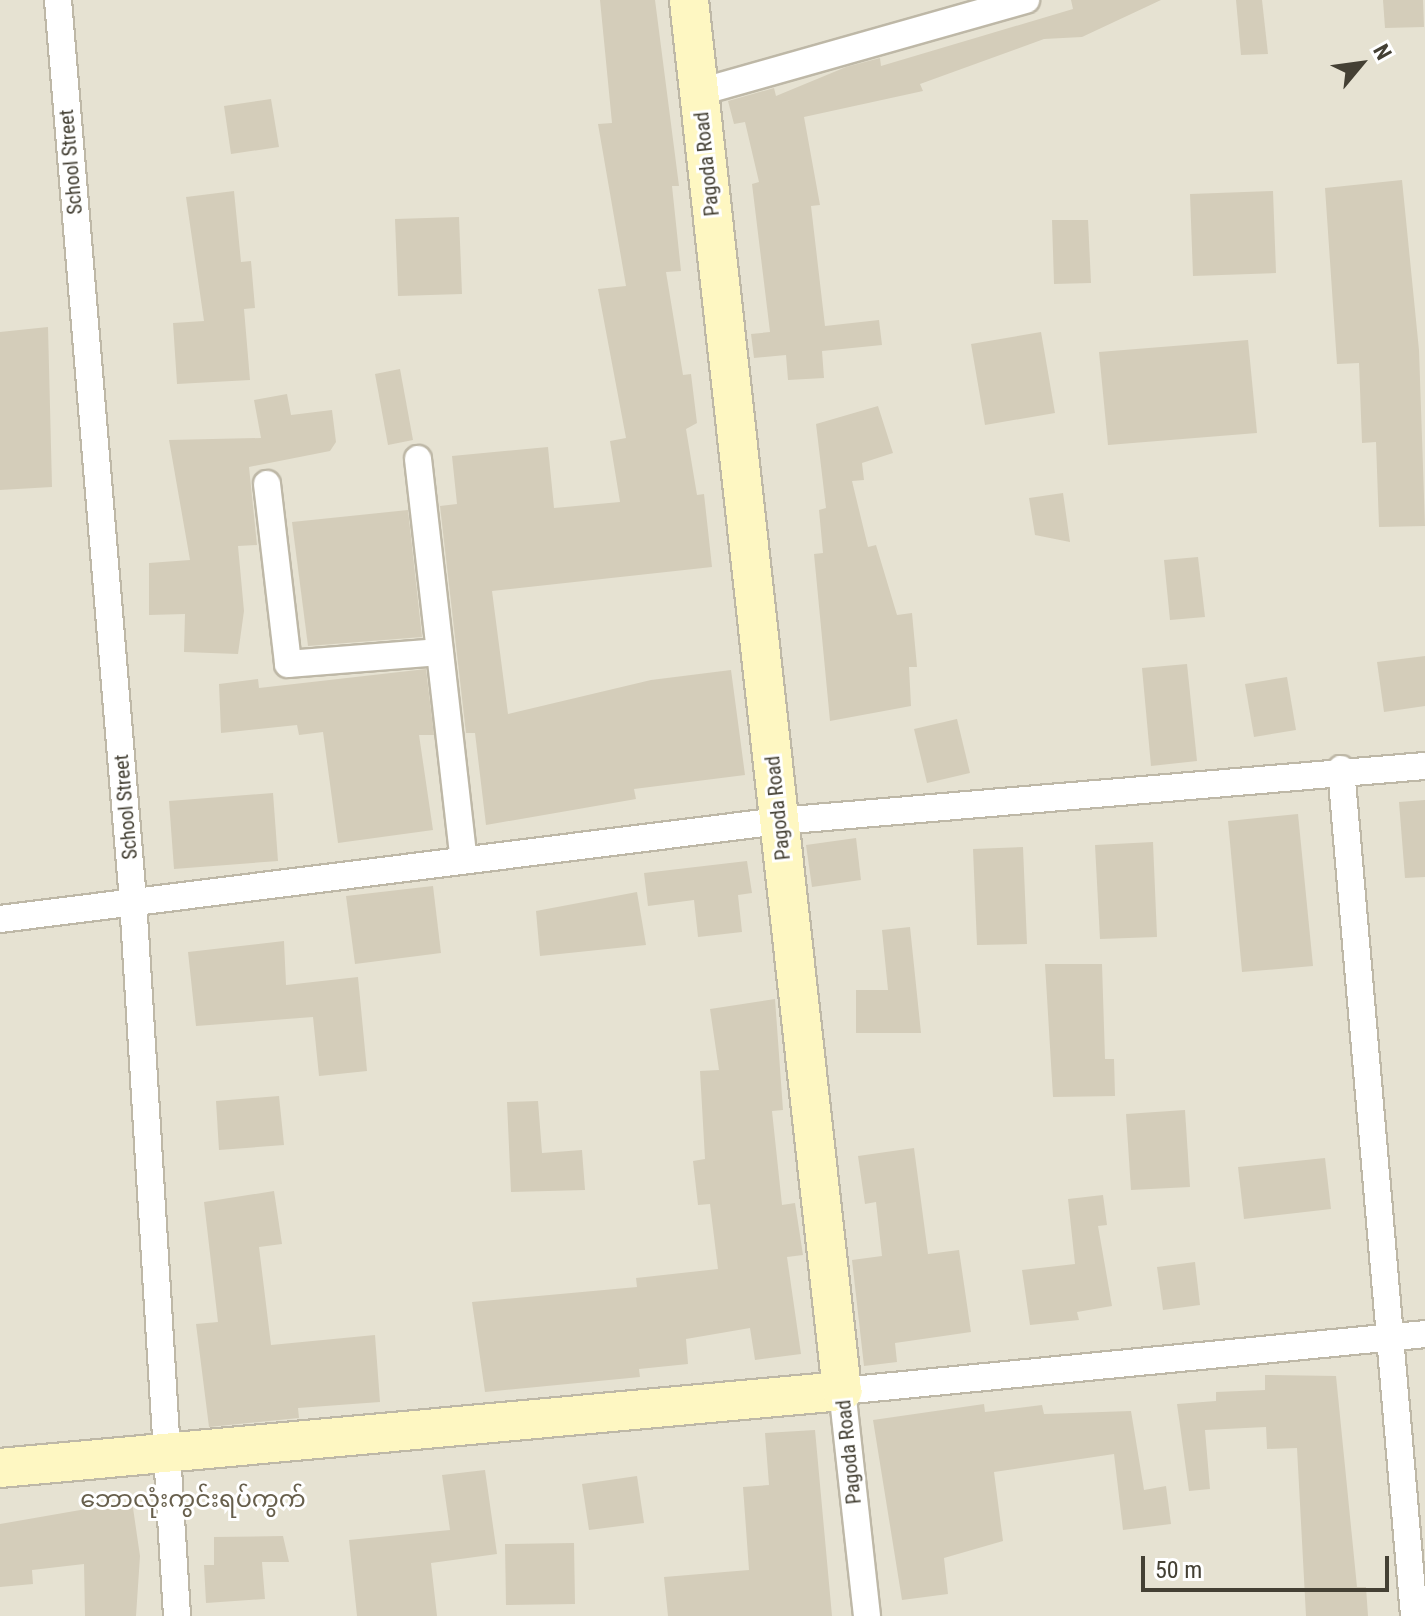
<!DOCTYPE html>
<meta charset="utf-8">
<style>
body{margin:0}
#map{position:relative;width:1425px;height:1616px;overflow:hidden;background:#f2f0e4;font-family:"Roboto Condensed","Noto Sans Myanmar",sans-serif}
div>[style]{position:absolute}
[style*='--x']{left:calc(var(--x)*1px);top:calc(var(--y)*1px);width:calc(var(--w)*1px);rotate:calc(var(--a)*1deg)}
.residential>*{inset:0;background:#e6e2d2}
.building>*{inset:0;background:#d4cdba}
.roads{filter:drop-shadow(2px 0 #beb8a7) drop-shadow(-2px 0 #beb8a7) drop-shadow(0 2px #beb8a7) drop-shadow(0 -2px #beb8a7)}
.street>*{height:26px;margin:-13px;padding:0 13px;transform-origin:13px;border-radius:13px;background:#fff}
.secondary>*{height:38px;margin:-19px;padding:0 19px;transform-origin:19px;border-radius:19px;background:#fef7c2}
span{translate:-50% -50%;white-space:nowrap;text-align:center;line-height:1.15;-webkit-text-stroke:6px #fff;paint-order:stroke}
.street-label{font-size:20px;color:#444034}
.quarter-label{font-size:24px;color:#675f4c}
.north{position:absolute;left:1321px;top:24px;width:80px;height:80px;-webkit-text-stroke:6px #fff;paint-order:stroke;rotate:61deg;font-size:22px;font-weight:700;line-height:32px;text-align:center;color:#444034}
.north::after{content:'';display:block;margin:auto;width:28px;height:36px;background:#444034;clip-path:polygon(50% 0,100% 100%,50% 72%,0 100%)}
.scale{position:absolute;left:1141px;top:1556px;width:248px;height:36px;box-sizing:border-box;border:4px solid #444034;border-top:0;padding-left:10px;font-size:24px;line-height:28px;white-space:nowrap;color:#444034;-webkit-text-stroke:6px #fff;paint-order:stroke}
</style>
<div id="map">
<div class="residential">
<i style="clip-path:polygon(0 0,1425px 0,1425px 1616px,0 1616px)"></i>
</div>
<div class="building">
<i style="clip-path:polygon(600px 0,655px 0,679px 186px,672px 186px,681px 271px,666px 272px,683px 375px,691px 374px,697px 423px,686px 429px,697px 495px,704px 494px,712px 567px,492px 591px,508px 714px,651px 680px,731px 670px,745px 775px,634px 789px,636px 799px,486px 825px,475px 733px,466px 733px,440px 506px,457px 504px,452px 456px,548px 447px,554px 508px,620px 502px,610px 441px,626px 438px,598px 289px,626px 286px,598px 124px,612px 123px)"></i>
<i style="clip-path:polygon(1071px 0,1161px 0,1082px 37px,1044px 39px,920px 84px,923px 91px,804px 117px,820px 205px,811px 206px,825px 326px,879px 320px,882px 345px,822px 351px,824px 378px,788px 380px,786px 355px,754px 358px,751px 334px,770px 332px,752px 184px,759px 182px,745px 122px,734px 124px,728px 101px,774px 88px,776px 96px,846px 67px,880px 58px,881px 66px,982px 36px,1073px 9px)"></i>
<i style="clip-path:polygon(1236px 0,1262px 0,1268px 54px,1241px 55px)"></i>
<i style="clip-path:polygon(1383px 0,1423px 0,1424px 27px,1385px 28px)"></i>
<i style="clip-path:polygon(271px 99px,279px 147px,231px 154px,224px 106px)"></i>
<i style="clip-path:polygon(1402px 180px,1419px 350px,1425px 526px,1379px 527px,1376px 442px,1362px 443px,1359px 363px,1337px 364px,1325px 188px)"></i>
<i style="clip-path:polygon(234px 191px,241px 262px,251px 261px,255px 308px,244px 309px,250px 380px,177px 384px,173px 323px,204px 321px,186px 197px)"></i>
<i style="clip-path:polygon(1273px 191px,1276px 273px,1193px 276px,1190px 194px)"></i>
<i style="clip-path:polygon(459px 217px,462px 294px,398px 296px,395px 219px)"></i>
<i style="clip-path:polygon(1052px 220px,1088px 220px,1091px 283px,1054px 284px)"></i>
<i style="clip-path:polygon(48px 327px,52px 487px,0 490px,0 332px)"></i>
<i style="clip-path:polygon(1041px 332px,1055px 413px,985px 425px,971px 344px)"></i>
<i style="clip-path:polygon(1248px 340px,1257px 433px,1108px 445px,1099px 352px)"></i>
<i style="clip-path:polygon(400px 369px,413px 440px,388px 445px,375px 374px)"></i>
<i style="clip-path:polygon(287px 394px,291px 415px,332px 410px,336px 442px,330px 451px,249px 467px,257px 545px,238px 546px,244px 611px,238px 654px,184px 652px,185px 614px,149px 615px,149px 563px,190px 560px,169px 440px,261px 438px,254px 400px)"></i>
<i style="clip-path:polygon(878px 406px,893px 453px,862px 463px,864px 480px,852px 481px,868px 547px,876px 545px,897px 615px,912px 613px,917px 667px,909px 667px,911px 706px,830px 721px,814px 554px,823px 553px,819px 510px,826px 508px,816px 424px)"></i>
<i style="clip-path:polygon(1063px 493px,1070px 542px,1035px 535px,1029px 498px)"></i>
<i style="clip-path:polygon(408px 510px,422px 637px,308px 646px,292px 522px)"></i>
<i style="clip-path:polygon(1198px 557px,1205px 617px,1170px 620px,1164px 560px)"></i>
<i style="clip-path:polygon(1425px 656px,1425px 706px,1384px 712px,1377px 662px)"></i>
<i style="clip-path:polygon(1187px 664px,1197px 761px,1151px 766px,1142px 668px)"></i>
<i style="clip-path:polygon(426px 669px,434px 735px,419px 735px,433px 830px,338px 843px,323px 732px,299px 735px,297px 725px,221px 733px,219px 684px,258px 679px,259px 688px)"></i>
<i style="clip-path:polygon(1287px 677px,1296px 730px,1254px 737px,1245px 684px)"></i>
<i style="clip-path:polygon(957px 719px,970px 773px,927px 783px,914px 729px)"></i>
<i style="clip-path:polygon(273px 793px,278px 861px,174px 869px,169px 801px)"></i>
<i style="clip-path:polygon(1425px 800px,1425px 877px,1405px 878px,1399px 802px)"></i>
<i style="clip-path:polygon(1298px 814px,1313px 966px,1242px 972px,1228px 821px)"></i>
<i style="clip-path:polygon(856px 838px,861px 880px,812px 887px,806px 845px)"></i>
<i style="clip-path:polygon(1153px 842px,1157px 937px,1100px 939px,1095px 845px)"></i>
<i style="clip-path:polygon(1023px 847px,1027px 944px,977px 945px,973px 849px)"></i>
<i style="clip-path:polygon(747px 861px,752px 893px,738px 895px,742px 932px,698px 937px,694px 900px,648px 906px,644px 873px)"></i>
<i style="clip-path:polygon(433px 886px,441px 953px,355px 964px,346px 896px)"></i>
<i style="clip-path:polygon(637px 892px,646px 945px,540px 956px,536px 911px)"></i>
<i style="clip-path:polygon(910px 927px,921px 1033px,856px 1033px,856px 990px,888px 990px,882px 930px)"></i>
<i style="clip-path:polygon(284px 941px,286px 985px,358px 977px,367px 1071px,319px 1076px,313px 1017px,196px 1026px,188px 952px)"></i>
<i style="clip-path:polygon(1045px 964px,1102px 964px,1105px 1059px,1114px 1059px,1115px 1096px,1053px 1097px)"></i>
<i style="clip-path:polygon(775px 999px,783px 1110px,772px 1111px,782px 1205px,795px 1203px,803px 1255px,787px 1257px,801px 1354px,755px 1360px,750px 1328px,686px 1339px,688px 1364px,639px 1369px,640px 1377px,485px 1392px,472px 1302px,637px 1287px,636px 1278px,718px 1269px,710px 1204px,698px 1205px,693px 1161px,705px 1159px,700px 1071px,719px 1070px,710px 1009px)"></i>
<i style="clip-path:polygon(279px 1096px,284px 1145px,219px 1150px,216px 1101px)"></i>
<i style="clip-path:polygon(538px 1101px,542px 1153px,582px 1150px,585px 1190px,511px 1192px,507px 1102px)"></i>
<i style="clip-path:polygon(1185px 1110px,1190px 1187px,1131px 1190px,1126px 1114px)"></i>
<i style="clip-path:polygon(914px 1148px,928px 1254px,959px 1250px,971px 1332px,895px 1343px,897px 1362px,864px 1366px,852px 1260px,882px 1256px,876px 1202px,865px 1204px,858px 1156px)"></i>
<i style="clip-path:polygon(1325px 1158px,1331px 1209px,1244px 1219px,1238px 1167px)"></i>
<i style="clip-path:polygon(274px 1191px,282px 1244px,259px 1247px,271px 1345px,375px 1335px,380px 1402px,298px 1408px,299px 1418px,209px 1427px,196px 1324px,218px 1322px,204px 1202px)"></i>
<i style="clip-path:polygon(1103px 1195px,1107px 1225px,1098px 1226px,1112px 1306px,1077px 1312px,1079px 1320px,1030px 1325px,1022px 1270px,1075px 1264px,1068px 1199px)"></i>
<i style="clip-path:polygon(1195px 1262px,1200px 1305px,1163px 1310px,1157px 1267px)"></i>
<i style="clip-path:polygon(1265px 1375px,1336px 1376px,1357px 1587px,1366px 1587px,1368px 1616px,1306px 1616px,1297px 1448px,1267px 1449px,1266px 1427px,1205px 1430px,1210px 1489px,1189px 1491px,1177px 1404px,1216px 1401px,1216px 1392px,1265px 1390px)"></i>
<i style="clip-path:polygon(984px 1404px,985px 1412px,1042px 1405px,1044px 1414px,1131px 1411px,1144px 1490px,1166px 1486px,1171px 1524px,1123px 1530px,1114px 1454px,994px 1472px,1003px 1541px,944px 1558px,948px 1594px,902px 1600px,873px 1420px)"></i>
<i style="clip-path:polygon(815px 1430px,832px 1616px,668px 1616px,664px 1577px,749px 1570px,743px 1487px,769px 1485px,765px 1433px)"></i>
<i style="clip-path:polygon(485px 1470px,497px 1554px,431px 1563px,437px 1616px,357px 1616px,349px 1540px,450px 1530px,442px 1475px)"></i>
<i style="clip-path:polygon(637px 1476px,644px 1523px,589px 1530px,582px 1484px)"></i>
<i style="clip-path:polygon(132px 1501px,140px 1556px,136px 1616px,85px 1616px,84px 1564px,32px 1570px,33px 1584px,0 1587px,0 1524px)"></i>
<i style="clip-path:polygon(283px 1536px,289px 1562px,262px 1562px,265px 1599px,206px 1603px,204px 1565px,214px 1565px,214px 1537px)"></i>
<i style="clip-path:polygon(574px 1543px,575px 1604px,506px 1605px,505px 1544px)"></i>
</div>
<div class="roads">
<div class="street">
<i style="--x:58;--y:0;--w:903;--a:85.24"></i>
<i style="--x:133;--y:900;--w:717;--a:86.48"></i>
<i style="--x:700;--y:92;--w:339;--a:-15.8"></i>
<i style="--x:418;--y:459;--w:404;--a:83.5"></i>
<i style="--x:267;--y:484;--w:181;--a:83.3"></i>
<i style="--x:288;--y:664;--w:152;--a:-4.5"></i>
<i style="--x:1341;--y:769;--w:850;--a:85.07"></i>
<i style="--x:0;--y:919;--w:785;--a:-7.17"></i>
<i style="--x:779;--y:821;--w:648;--a:-4.87"></i>
<i style="--x:867;--y:1616;--w:226;--a:-96.3"></i>
<i style="--x:842;--y:1391;--w:586;--a:-5.58"></i>
</div>
<div class="secondary">
<i style="--x:0;--y:1468;--w:846;--a:-5.23"></i>
<i style="--x:842;--y:1391;--w:1399;--a:-96.28"></i>
</div>
</div>
<div class="street-label">
<span style="left:71px;top:162px;rotate:-95deg">School Street</span>
<span style="left:707px;top:164px;rotate:-96deg">Pagoda Road</span>
<span style="left:126px;top:807px;rotate:-95deg">School Street</span>
<span style="left:778px;top:808px;rotate:-96deg">Pagoda Road</span>
<span style="left:849px;top:1452px;rotate:-96deg">Pagoda Road</span>
</div>
<div class="quarter-label">
<span style="left:193px;top:1500px">ဘောလုံးကွင်းရပ်ကွက်</span>
</div>
<div class="north">N</div>
<div class="scale">50 m</div>
</div>
